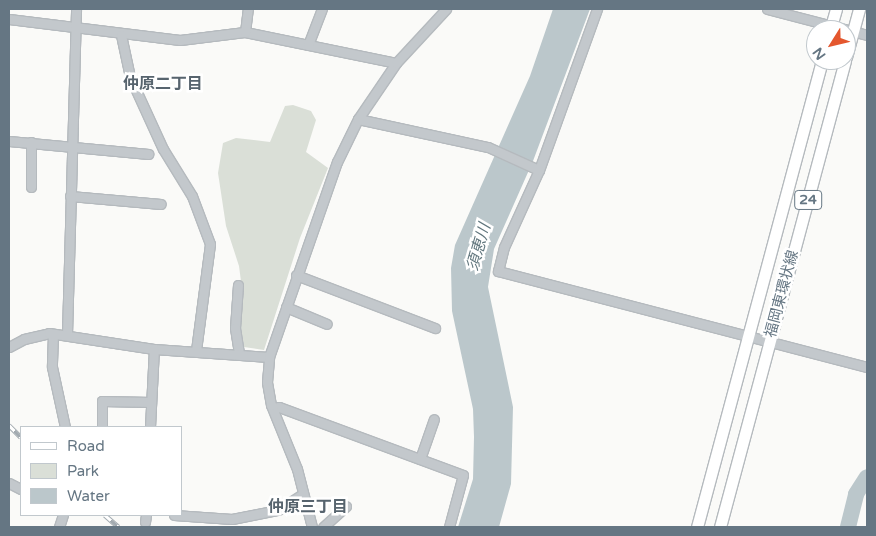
<!DOCTYPE html>
<meta charset="utf-8">
<style>
body{margin:0}
#map{position:relative;width:876px;height:536px;overflow:hidden;background:#fafaf8;font-family:"Varela Round","Noto Sans JP",sans-serif}
div>[style]{position:absolute}
[style*='--x']{left:calc(var(--x)*1px);top:calc(var(--y)*1px);width:calc(var(--w)*1px);rotate:calc(var(--a)*1deg)}
.green>*{inset:0;background:#dadfd7}
.water>*{inset:0;background:#bbc7cb}
.river>*{height:16px;margin:-8px;padding:0 8px;transform-origin:8px;border-radius:8px;background:#bbc7cb}
.roads{filter:drop-shadow(1px 0 #b5babe) drop-shadow(-1px 0 #b5babe) drop-shadow(0 1px #b5babe) drop-shadow(0 -1px #b5babe)}
.minor>*{height:9px;margin:-4.5px;padding:0 4.5px;transform-origin:4.5px;border-radius:4.5px;background:#c3c8cc}
.major>*{height:11px;margin:-5.5px;padding:0 5.5px;transform-origin:5.5px;border-radius:5.5px;background:#fff}
.rail>*{height:4.5px;margin-top:-2.25px;transform-origin:0;background:repeating-linear-gradient(90deg,#fff 0 8px,#a2aab0 0 16px);box-sizing:border-box;border-block:1px solid #a2aab0}
span{translate:-50% -50%;white-space:nowrap;text-align:center;line-height:1.15;-webkit-text-stroke:5px #fff;paint-order:stroke}
.shield-label span{padding:1px 4px;background:#fff;border:1px solid;border-radius:4px;-webkit-text-stroke-width:0}
.shield-label{font-size:14px;color:#657683;font-weight:700}
.street-label{font-size:15px;color:#657683}
.neighbourhood-label{font-size:16px;color:#57646e;font-weight:700}
.water-label{font-size:16px;color:#60757c;font-style:italic}
.frame{position:absolute;inset:0;border:10px solid #657683;pointer-events:none}
.legend{position:absolute;left:20px;top:426px;width:162px;height:90px;box-sizing:border-box;background:#fff;border:1px solid #c1c8cd;margin:0;padding:6px 9px;list-style:none;font-size:15px;color:#657683}
.legend li{display:flex;align-items:center;gap:10px;height:25px}
.legend b{width:25px;border:1px solid #c1c8cd}
.north{position:absolute;left:806px;top:20px;width:50px;height:50px;box-sizing:border-box;background:#fff;border:1px solid #c1c8cd;border-radius:50%;rotate:234deg;font-size:14px;font-weight:700;line-height:20px;text-align:center;color:#657683}
.north::after{content:'';display:block;margin:auto;width:18px;height:22px;background:#e4572e;clip-path:polygon(50% 0,100% 100%,50% 72%,0 100%)}
</style>
<div id="map">
<div class="green">
<i style="clip-path:polygon(293px 105px,311px 111px,316px 120px,306px 152px,328px 168px,300px 238px,264px 350px,244px 347px,240px 322px,243px 297px,239px 266px,226px 226px,218px 173px,223px 143px,236px 138px,270px 142px,285px 106px)"></i>
</div>
<div class="water">
<i style="clip-path:polygon(553px 9px,590px 9px,533px 161px,494px 249px,488px 287px,513px 407px,511px 484px,499px 527px,458px 527px,473px 479px,474px 437px,473px 409px,452px 311px,451px 268px,455px 245px,530px 76px)"></i>
</div>
<div class="river">
<i style="--x:848;--y:527;--w:34;--a:-76"></i>
<i style="--x:856;--y:494;--w:20;--a:-57"></i>
</div>
<div class="roads">
<div class="minor">
<i style="--x:597;--y:9;--w:171;--a:109.8"></i>
<i style="--x:539;--y:170;--w:85;--a:114.4"></i>
<i style="--x:504;--y:247;--w:25;--a:104"></i>
<i style="--x:498;--y:271;--w:381;--a:14.6"></i>
<i style="--x:767;--y:9;--w:103;--a:14.6"></i>
<i style="--x:9;--y:19;--w:172;--a:7"></i>
<i style="--x:180;--y:40;--w:65;--a:-7"></i>
<i style="--x:245;--y:32;--w:154;--a:11.6"></i>
<i style="--x:245;--y:32;--w:23;--a:-83"></i>
<i style="--x:121;--y:35;--w:43;--a:77.9"></i>
<i style="--x:130;--y:77;--w:79;--a:65.4"></i>
<i style="--x:163;--y:149;--w:55;--a:58.3"></i>
<i style="--x:192;--y:196;--w:51;--a:69.4"></i>
<i style="--x:210;--y:244;--w:108;--a:97.5"></i>
<i style="--x:308;--y:45;--w:39;--a:-69"></i>
<i style="--x:358;--y:119;--w:133;--a:12.2"></i>
<i style="--x:488;--y:147;--w:56;--a:24.3"></i>
<i style="--x:9;--y:141;--w:140;--a:5.3"></i>
<i style="--x:31;--y:142;--w:45;--a:90"></i>
<i style="--x:70;--y:196;--w:91;--a:5"></i>
<i style="--x:296;--y:275;--w:149;--a:20.9"></i>
<i style="--x:238;--y:285;--w:43;--a:94"></i>
<i style="--x:235;--y:328;--w:25;--a:81"></i>
<i style="--x:286;--y:307;--w:44;--a:22.5"></i>
<i style="--x:53;--y:334;--w:33;--a:92"></i>
<i style="--x:52;--y:367;--w:61;--a:77.8"></i>
<i style="--x:67;--y:334;--w:325;--a:-88.4"></i>
<i style="--x:9;--y:347;--w:17;--a:-28"></i>
<i style="--x:24;--y:339;--w:26;--a:-13"></i>
<i style="--x:49;--y:333;--w:106;--a:8.7"></i>
<i style="--x:154;--y:349;--w:115;--a:4"></i>
<i style="--x:273;--y:408;--w:6;--a:-9"></i>
<i style="--x:279;--y:407;--w:196;--a:20.3"></i>
<i style="--x:463;--y:475;--w:54;--a:105.1"></i>
<i style="--x:102;--y:427;--w:26;--a:-90"></i>
<i style="--x:102;--y:401;--w:49;--a:1.2"></i>
<i style="--x:150;--y:427;--w:78;--a:-87.1"></i>
<i style="--x:420;--y:459;--w:42;--a:-70.7"></i>
<i style="--x:9;--y:483;--w:13;--a:27"></i>
<i style="--x:174;--y:515;--w:58;--a:3.9"></i>
<i style="--x:232;--y:519;--w:47;--a:-11.1"></i>
<i style="--x:278;--y:510;--w:30;--a:-33"></i>
<i style="--x:145;--y:522;--w:7;--a:-82"></i>
<i style="--x:59;--y:527;--w:13;--a:-72"></i>
<i style="--x:312;--y:527;--w:60;--a:-104.5"></i>
<i style="--x:297;--y:469;--w:69;--a:-112.1"></i>
<i style="--x:271;--y:405;--w:23;--a:-100"></i>
<i style="--x:267;--y:382;--w:25;--a:-85"></i>
<i style="--x:269;--y:357;--w:207;--a:-70.8"></i>
<i style="--x:337;--y:162;--w:48;--a:-64"></i>
<i style="--x:358;--y:119;--w:68;--a:-55.8"></i>
<i style="--x:396;--y:63;--w:74;--a:-47.2"></i>
<i style="--x:323;--y:527;--w:31;--a:-42"></i>
</div>
<div class="major">
<i style="--x:830;--y:30;--w:22;--a:-74"></i>
<i style="--x:846;--y:57;--w:50;--a:-74.8"></i>
<i style="--x:697;--y:527;--w:483;--a:-75"></i>
<i style="--x:720;--y:527;--w:483;--a:-75"></i>
</div>
</div>
<div class="rail">
<i style="--x:9;--y:425;--w:17;--a:45"></i>
<i style="--x:105;--y:515;--w:18;--a:41"></i>
</div>
<div class="shield-label">
<span style="left:808px;top:200px">24</span>
</div>
<div class="street-label">
<span style="left:782px;top:294px;rotate:-75deg">福岡東環状線</span>
</div>
<div class="neighbourhood-label">
<span style="left:163px;top:84px">仲原二丁目</span>
<span style="left:308px;top:507px">仲原三丁目</span>
</div>
<div class="water-label">
<span style="left:479px;top:247px;rotate:-74deg">須恵川</span>
</div>
<div class="frame"></div>
<ul class="legend">
<li><b style="height:6px;background:#fff"></b>Road</li>
<li><b style="height:14px;background:#dadfd7"></b>Park</li>
<li><b style="height:14px;background:#bbc7cb"></b>Water</li>
</ul>
<div class="north">N</div>
</div>
